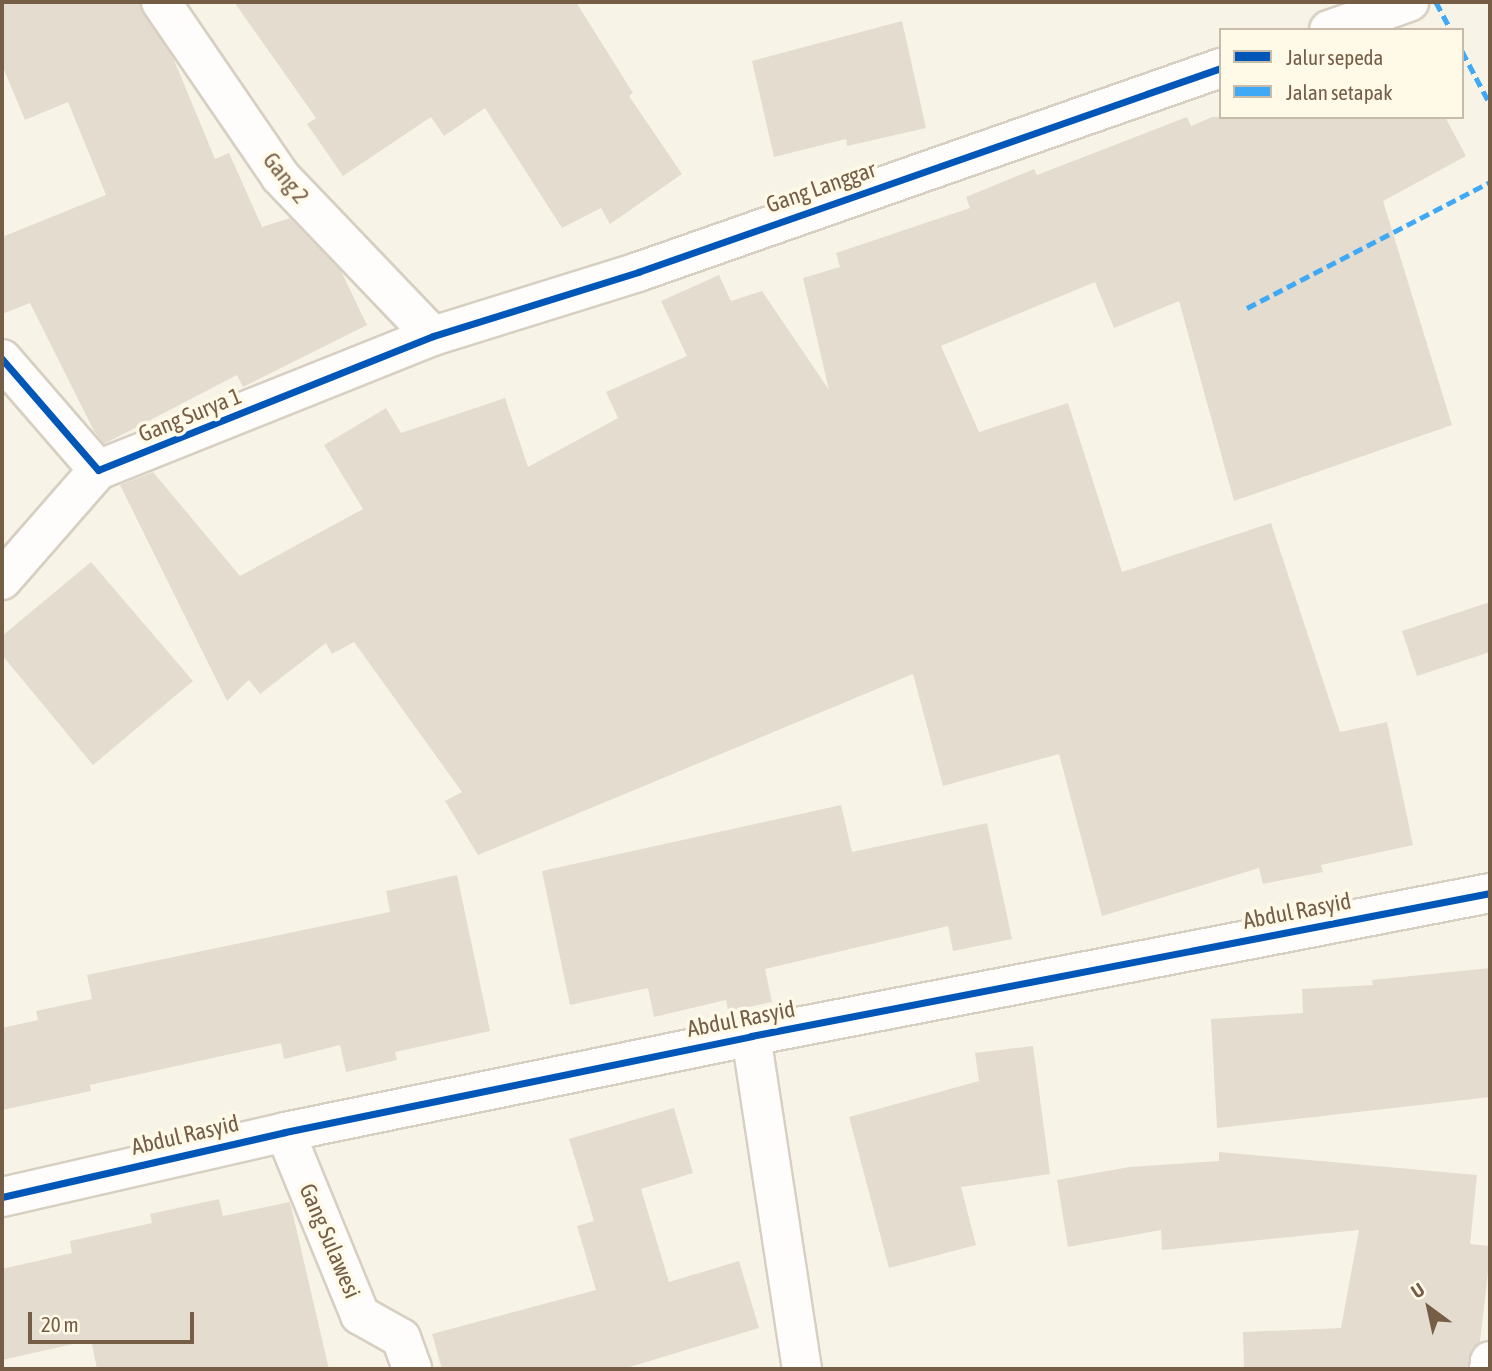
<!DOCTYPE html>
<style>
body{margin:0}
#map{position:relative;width:1492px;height:1371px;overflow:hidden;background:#f7f4e7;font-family:"Asap Condensed",sans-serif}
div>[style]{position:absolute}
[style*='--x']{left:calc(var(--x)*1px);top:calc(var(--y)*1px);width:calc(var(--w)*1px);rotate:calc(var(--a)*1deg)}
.building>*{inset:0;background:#e4dcce}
.roads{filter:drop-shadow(2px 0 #d7cfc2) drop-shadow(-2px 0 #d7cfc2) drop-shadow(0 2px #d7cfc2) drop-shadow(0 -2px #d7cfc2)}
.street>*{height:38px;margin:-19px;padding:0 19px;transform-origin:19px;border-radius:19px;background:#fefdfb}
.quiet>*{height:5px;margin-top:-2.5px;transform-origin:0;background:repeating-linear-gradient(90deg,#3fa9f5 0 10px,transparent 0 15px)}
.cycleway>*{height:7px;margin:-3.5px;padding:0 3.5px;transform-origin:3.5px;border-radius:3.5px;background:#0057b8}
span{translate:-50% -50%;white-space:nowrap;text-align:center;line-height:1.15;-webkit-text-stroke:7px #fff9e8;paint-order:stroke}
.street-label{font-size:23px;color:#765e46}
.frame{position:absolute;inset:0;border:4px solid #765e46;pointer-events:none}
.legend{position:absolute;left:1219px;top:28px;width:245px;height:91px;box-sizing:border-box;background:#fff9e8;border:2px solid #c8bba7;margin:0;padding:9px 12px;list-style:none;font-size:21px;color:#765e46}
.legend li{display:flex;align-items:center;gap:14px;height:35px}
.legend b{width:35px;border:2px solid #c8bba7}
.north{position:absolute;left:1394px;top:1273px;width:70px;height:70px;-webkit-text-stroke:5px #fff9e8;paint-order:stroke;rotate:327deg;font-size:19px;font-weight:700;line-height:28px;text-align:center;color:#765e46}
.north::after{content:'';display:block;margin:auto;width:24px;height:32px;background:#765e46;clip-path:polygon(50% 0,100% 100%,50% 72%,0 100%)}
.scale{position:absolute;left:28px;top:1312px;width:166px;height:32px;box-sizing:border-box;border:4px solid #765e46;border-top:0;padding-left:9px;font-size:21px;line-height:24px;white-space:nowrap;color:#765e46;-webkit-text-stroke:5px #fff9e8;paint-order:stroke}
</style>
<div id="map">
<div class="building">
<i style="clip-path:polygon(2px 2px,139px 2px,174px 60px,215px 159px,229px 153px,262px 227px,290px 218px,341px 271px,367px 325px,243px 387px,237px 375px,104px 444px,94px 431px,30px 303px,2px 314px,2px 237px,106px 195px,68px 102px,25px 120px,2px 65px)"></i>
<i style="clip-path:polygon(234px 2px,576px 2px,633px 93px,629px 96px,682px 174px,610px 224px,601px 208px,562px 228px,485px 108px,444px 136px,431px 117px,343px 176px,307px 124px,316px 118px)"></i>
<i style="clip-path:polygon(902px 21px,926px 128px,847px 146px,846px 139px,774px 157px,752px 61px)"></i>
<i style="clip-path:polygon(1187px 117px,1191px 126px,1212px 117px,1445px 117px,1466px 156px,1383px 201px,1452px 425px,1234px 501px,1179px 301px,1114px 328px,1095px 282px,941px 346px,979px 432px,1068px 403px,1122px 572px,1271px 523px,1340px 732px,1387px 722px,1413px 845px,1321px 865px,1323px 872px,1263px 884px,1259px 868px,1102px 916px,1059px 754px,943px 786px,913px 674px,478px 855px,445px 801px,462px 792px,354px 642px,332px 654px,326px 643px,260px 694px,249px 680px,227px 701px,120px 485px,153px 472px,240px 576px,363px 509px,324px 445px,386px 408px,401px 433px,505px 398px,528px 467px,618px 418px,606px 392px,687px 356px,661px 301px,719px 275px,731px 301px,762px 291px,829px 390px,803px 278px,840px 267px,836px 253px,970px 208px,966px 197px,1034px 169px,1037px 175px)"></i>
<i style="clip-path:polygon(91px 562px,193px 681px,93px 765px,2px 655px,2px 636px)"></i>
<i style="clip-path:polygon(1490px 602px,1490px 652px,1417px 676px,1402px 631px)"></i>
<i style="clip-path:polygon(841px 805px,852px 852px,987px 823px,1012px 939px,953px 951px,948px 926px,765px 969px,772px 1002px,728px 1011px,726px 1000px,654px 1017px,648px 988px,570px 1005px,542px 871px)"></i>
<i style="clip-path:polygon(457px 875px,490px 1031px,395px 1052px,397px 1060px,346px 1072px,340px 1045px,284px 1059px,281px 1043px,90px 1085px,91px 1091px,2px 1110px,2px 1028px,38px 1020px,36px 1011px,92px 999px,87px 975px,390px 912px,386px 891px)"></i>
<i style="clip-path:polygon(1490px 968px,1490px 1097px,1217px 1128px,1211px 1019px,1303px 1013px,1302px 989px,1373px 985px,1372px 980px)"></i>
<i style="clip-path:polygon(1033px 1046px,1050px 1174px,961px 1187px,976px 1245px,889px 1268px,849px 1117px,979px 1081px,975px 1053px)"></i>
<i style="clip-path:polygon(674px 1108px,693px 1173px,641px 1189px,669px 1282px,739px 1261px,759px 1328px,623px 1369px,442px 1369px,432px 1334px,596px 1290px,577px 1226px,594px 1221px,569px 1139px)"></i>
<i style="clip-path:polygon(1219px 1152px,1477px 1175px,1470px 1244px,1490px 1246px,1490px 1255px,1480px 1342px,1472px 1348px,1468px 1369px,1244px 1369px,1243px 1332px,1341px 1328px,1359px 1230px,1162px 1250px,1161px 1230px,1068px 1247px,1057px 1180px,1129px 1167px,1219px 1161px)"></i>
<i style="clip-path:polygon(219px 1199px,223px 1216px,290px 1202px,329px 1369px,97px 1369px,91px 1340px,2px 1360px,2px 1269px,72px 1253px,70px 1241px,152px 1223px,150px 1214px)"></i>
</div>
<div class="roads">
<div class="street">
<i style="--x:161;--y:2;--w:211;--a:55.6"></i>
<i style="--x:280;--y:176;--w:221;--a:46.3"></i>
<i style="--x:1329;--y:30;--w:85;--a:-19.3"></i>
<i style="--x:2;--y:359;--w:147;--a:49.1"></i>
<i style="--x:98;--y:470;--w:361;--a:-21.8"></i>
<i style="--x:433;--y:336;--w:215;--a:-17.3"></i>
<i style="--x:638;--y:272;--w:618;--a:-19.29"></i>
<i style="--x:2;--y:580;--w:146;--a:-48.9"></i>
<i style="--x:751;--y:1036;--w:337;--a:81.3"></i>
<i style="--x:285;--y:1132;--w:198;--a:67.7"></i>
<i style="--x:360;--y:1315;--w:47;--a:29.3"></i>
<i style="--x:401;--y:1338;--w:33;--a:70"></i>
<i style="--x:2;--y:1197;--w:290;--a:-12.9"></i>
<i style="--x:285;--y:1132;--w:476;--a:-11.6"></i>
<i style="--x:751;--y:1036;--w:753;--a:-10.95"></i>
<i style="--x:1489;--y:1369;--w:8;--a:-83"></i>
</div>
</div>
<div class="quiet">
<i style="--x:1436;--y:2;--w:32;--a:62"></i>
<i style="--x:1462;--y:51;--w:60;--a:62.2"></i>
<i style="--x:1247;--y:308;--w:274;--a:-27.4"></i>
</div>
<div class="cycleway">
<i style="--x:2;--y:359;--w:147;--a:49.1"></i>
<i style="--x:98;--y:470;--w:361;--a:-21.8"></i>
<i style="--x:433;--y:336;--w:215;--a:-17.3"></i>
<i style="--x:638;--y:272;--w:618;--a:-19.29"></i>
<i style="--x:2;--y:1197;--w:290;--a:-12.9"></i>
<i style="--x:285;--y:1132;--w:476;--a:-11.6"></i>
<i style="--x:751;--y:1036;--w:753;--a:-10.95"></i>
</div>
<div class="street-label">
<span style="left:286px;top:178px;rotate:51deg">Gang 2</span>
<span style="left:821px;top:187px;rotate:-19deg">Gang Langgar</span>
<span style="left:190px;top:415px;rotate:-22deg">Gang Surya 1</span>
<span style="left:1297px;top:911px;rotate:-11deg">Abdul Rasyid</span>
<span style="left:741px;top:1019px;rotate:-11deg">Abdul Rasyid</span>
<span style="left:185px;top:1135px;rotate:-13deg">Abdul Rasyid</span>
<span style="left:330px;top:1241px;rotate:67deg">Gang Sulawesi</span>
</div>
<div class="frame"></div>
<ul class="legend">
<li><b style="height:9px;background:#0057b8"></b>Jalur sepeda</li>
<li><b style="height:9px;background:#3fa9f5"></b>Jalan setapak</li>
</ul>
<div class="north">U</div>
<div class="scale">20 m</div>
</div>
